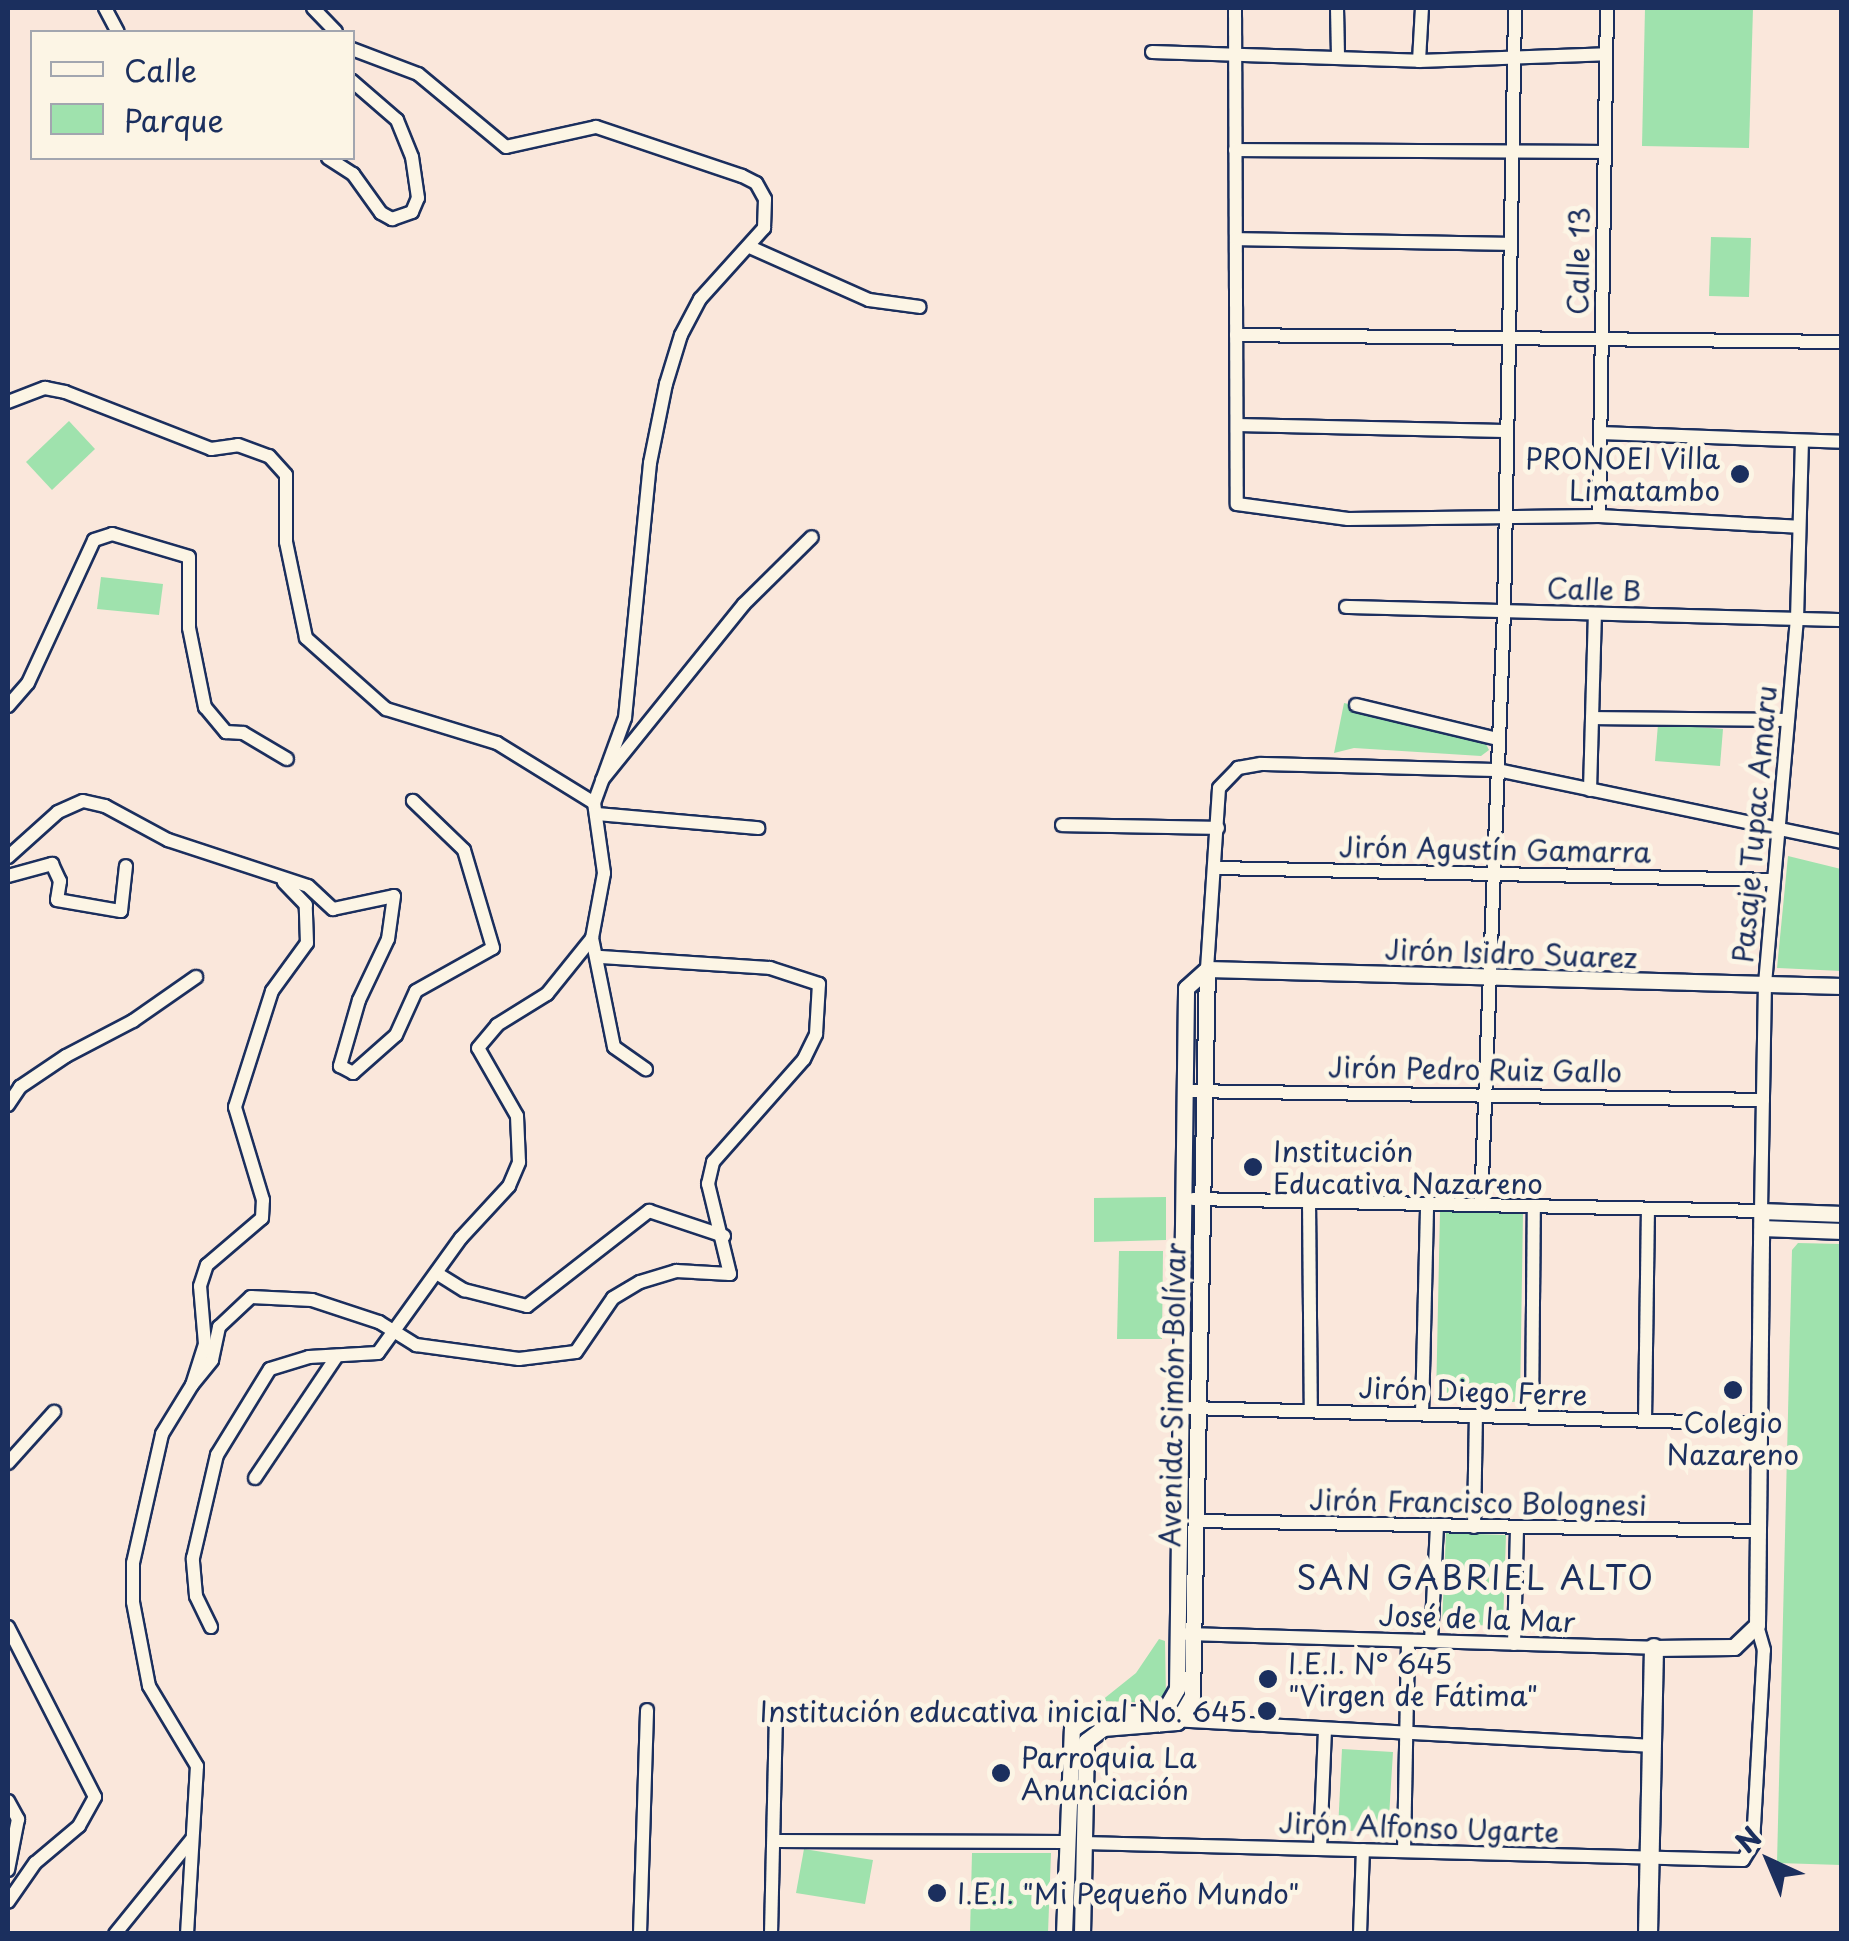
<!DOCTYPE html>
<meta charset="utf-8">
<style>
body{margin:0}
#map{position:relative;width:1849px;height:1941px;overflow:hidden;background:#fae7db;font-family:"Playpen Sans",sans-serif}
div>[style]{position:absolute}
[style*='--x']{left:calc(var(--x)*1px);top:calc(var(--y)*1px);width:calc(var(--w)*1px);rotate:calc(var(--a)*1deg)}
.green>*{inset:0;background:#9fe2ad}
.roads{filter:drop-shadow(2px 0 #1b2f5e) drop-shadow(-2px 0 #1b2f5e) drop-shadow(0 2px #1b2f5e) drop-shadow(0 -2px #1b2f5e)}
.minor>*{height:12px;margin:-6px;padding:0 6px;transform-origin:6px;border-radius:6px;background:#fcf5e5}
.tertiary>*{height:15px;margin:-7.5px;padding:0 7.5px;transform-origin:7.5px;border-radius:7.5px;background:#fcf5e5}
.secondary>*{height:18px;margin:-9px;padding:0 9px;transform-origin:9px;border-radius:9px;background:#fcf5e5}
.dots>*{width:28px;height:28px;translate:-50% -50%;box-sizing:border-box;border:5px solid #fcf5e5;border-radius:50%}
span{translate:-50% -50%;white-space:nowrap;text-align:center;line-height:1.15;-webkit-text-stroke:10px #fcf5e5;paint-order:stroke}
.street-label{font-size:28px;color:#1b2f5e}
.poi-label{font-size:28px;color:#1b2f5e}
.right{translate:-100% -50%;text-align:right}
.left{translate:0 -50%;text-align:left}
.quarter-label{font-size:32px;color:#1b2f5e;letter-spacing:2.5px}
.frame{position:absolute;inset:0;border:10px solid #1b2f5e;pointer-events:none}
.legend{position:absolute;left:30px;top:30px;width:325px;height:130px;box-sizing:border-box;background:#fcf5e5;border:2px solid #a2a6af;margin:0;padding:12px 18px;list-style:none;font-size:30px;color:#1b2f5e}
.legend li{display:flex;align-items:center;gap:20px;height:50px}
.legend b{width:50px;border:2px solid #a2a6af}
.north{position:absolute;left:1719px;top:1811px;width:100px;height:100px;-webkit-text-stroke:8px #fcf5e5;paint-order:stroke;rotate:316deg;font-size:28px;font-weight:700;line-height:40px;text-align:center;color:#1b2f5e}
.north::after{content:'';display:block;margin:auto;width:35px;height:45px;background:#1b2f5e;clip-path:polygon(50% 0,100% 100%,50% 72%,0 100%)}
</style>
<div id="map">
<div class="green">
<i style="clip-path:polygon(1645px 8px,1753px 8px,1749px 148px,1642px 146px)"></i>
<i style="clip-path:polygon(1711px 237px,1751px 238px,1749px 297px,1709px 296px)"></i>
<i style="clip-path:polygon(69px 421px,95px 449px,52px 490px,26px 462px)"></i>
<i style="clip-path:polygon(101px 577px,163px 584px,159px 615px,97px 609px)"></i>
<i style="clip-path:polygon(1344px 703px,1481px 734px,1489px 750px,1481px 756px,1354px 748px,1334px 753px)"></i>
<i style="clip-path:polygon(1658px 724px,1723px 729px,1720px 766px,1655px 761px)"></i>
<i style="clip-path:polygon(1788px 856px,1841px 869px,1841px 971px,1777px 968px)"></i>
<i style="clip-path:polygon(1166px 1197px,1166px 1240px,1094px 1242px,1094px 1198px)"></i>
<i style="clip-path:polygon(1440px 1211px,1523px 1213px,1520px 1402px,1436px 1400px)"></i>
<i style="clip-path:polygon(1798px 1243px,1841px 1244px,1841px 1865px,1777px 1863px,1792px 1250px)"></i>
<i style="clip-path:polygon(1119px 1251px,1163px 1251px,1162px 1339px,1117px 1339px)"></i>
<i style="clip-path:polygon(1446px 1533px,1506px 1535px,1503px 1626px,1442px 1624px)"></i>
<i style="clip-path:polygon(1159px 1639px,1165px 1641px,1166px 1697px,1161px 1703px,1101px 1701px,1136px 1673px)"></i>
<i style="clip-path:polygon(1342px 1749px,1393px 1752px,1388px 1833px,1338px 1830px)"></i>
<i style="clip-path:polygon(804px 1849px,873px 1860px,865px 1904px,796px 1893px)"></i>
<i style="clip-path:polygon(972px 1853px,1051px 1853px,1048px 1933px,970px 1933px)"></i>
</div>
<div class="roads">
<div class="minor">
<i style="--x:105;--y:8;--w:27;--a:62"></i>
<i style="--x:313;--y:8;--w:33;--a:46"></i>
<i style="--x:1235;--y:8;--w:496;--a:89.8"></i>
<i style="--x:1237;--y:504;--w:112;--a:7.7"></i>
<i style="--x:1348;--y:519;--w:251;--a:-0.7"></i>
<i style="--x:1599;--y:516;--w:200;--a:3.1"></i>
<i style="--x:1337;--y:8;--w:48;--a:88.8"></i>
<i style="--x:1152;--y:52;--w:267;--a:1.9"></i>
<i style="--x:1419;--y:61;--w:187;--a:-2.1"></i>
<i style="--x:1419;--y:61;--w:53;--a:-86.8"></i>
<i style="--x:1235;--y:150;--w:369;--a:0.3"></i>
<i style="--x:328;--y:158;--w:30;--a:33"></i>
<i style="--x:353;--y:174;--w:48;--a:54.3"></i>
<i style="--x:381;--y:213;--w:13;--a:29"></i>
<i style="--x:392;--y:219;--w:21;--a:-19"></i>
<i style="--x:412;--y:212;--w:15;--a:-67"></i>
<i style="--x:418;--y:198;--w:41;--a:-98.3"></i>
<i style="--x:412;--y:157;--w:40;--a:-112"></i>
<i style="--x:397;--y:120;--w:60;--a:-139.1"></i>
<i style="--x:1236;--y:239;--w:274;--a:1"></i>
<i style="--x:752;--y:248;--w:128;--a:24"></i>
<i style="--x:869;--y:300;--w:51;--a:7.8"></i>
<i style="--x:1236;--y:335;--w:606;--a:0.66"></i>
<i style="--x:8;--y:402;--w:40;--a:-21"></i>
<i style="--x:45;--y:388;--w:20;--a:11"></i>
<i style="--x:65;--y:392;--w:157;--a:21.3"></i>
<i style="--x:211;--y:449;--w:27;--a:-8"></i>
<i style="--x:238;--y:445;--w:33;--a:20"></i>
<i style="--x:269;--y:456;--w:25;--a:48"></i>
<i style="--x:286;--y:475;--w:67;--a:90"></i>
<i style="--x:286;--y:542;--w:98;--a:78.2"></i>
<i style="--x:306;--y:638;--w:107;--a:41.6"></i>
<i style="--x:386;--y:709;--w:116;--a:17"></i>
<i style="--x:497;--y:743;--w:114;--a:31.7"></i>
<i style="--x:1237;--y:425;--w:267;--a:1.3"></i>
<i style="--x:1600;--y:433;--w:242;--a:2.1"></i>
<i style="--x:1599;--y:516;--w:508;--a:-89.1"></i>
<i style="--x:1346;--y:607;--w:496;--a:1.5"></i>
<i style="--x:1356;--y:705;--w:146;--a:13.5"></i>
<i style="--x:8;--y:706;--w:30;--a:-49"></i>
<i style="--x:28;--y:683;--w:157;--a:-65.2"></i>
<i style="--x:94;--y:540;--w:19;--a:-18"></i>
<i style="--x:112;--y:534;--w:80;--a:16.6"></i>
<i style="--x:189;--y:557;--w:71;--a:90"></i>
<i style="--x:189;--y:628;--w:81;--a:78.6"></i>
<i style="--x:205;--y:707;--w:33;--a:50"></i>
<i style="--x:226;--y:732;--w:17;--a:3"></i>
<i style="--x:243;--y:733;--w:51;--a:30.6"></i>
<i style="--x:1592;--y:718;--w:196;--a:0.6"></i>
<i style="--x:602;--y:780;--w:226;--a:-51.1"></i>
<i style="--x:744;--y:604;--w:95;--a:-44.6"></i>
<i style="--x:1590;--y:790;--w:176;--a:-88.4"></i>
<i style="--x:597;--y:814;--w:162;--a:5"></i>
<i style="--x:1062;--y:825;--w:156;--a:1.1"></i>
<i style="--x:8;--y:857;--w:67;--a:-42"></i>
<i style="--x:58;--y:812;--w:27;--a:-24"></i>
<i style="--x:83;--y:801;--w:23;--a:13"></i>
<i style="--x:105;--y:806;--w:72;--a:28.4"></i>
<i style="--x:168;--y:840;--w:147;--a:18.2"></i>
<i style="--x:308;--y:886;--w:34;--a:43"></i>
<i style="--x:333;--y:909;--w:62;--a:-12"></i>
<i style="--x:394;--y:896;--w:43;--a:97.9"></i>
<i style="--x:388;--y:939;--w:68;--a:115.4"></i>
<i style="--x:359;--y:1000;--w:69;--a:106.1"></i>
<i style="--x:340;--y:1066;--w:15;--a:28"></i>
<i style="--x:353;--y:1073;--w:57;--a:-41.5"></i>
<i style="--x:396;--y:1035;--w:48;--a:-65.6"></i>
<i style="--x:416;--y:991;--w:88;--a:-29.2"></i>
<i style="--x:493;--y:948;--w:102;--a:-106.5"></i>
<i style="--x:464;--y:850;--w:71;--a:-136.1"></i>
<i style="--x:1216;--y:868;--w:558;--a:1.23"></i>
<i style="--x:8;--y:876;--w:46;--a:-15.3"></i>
<i style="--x:52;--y:864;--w:19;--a:65"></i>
<i style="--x:60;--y:881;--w:19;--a:99"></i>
<i style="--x:57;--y:900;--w:65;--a:9.8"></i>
<i style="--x:121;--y:911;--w:45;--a:-83.7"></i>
<i style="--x:592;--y:938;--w:111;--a:78.6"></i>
<i style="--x:614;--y:1047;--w:39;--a:35"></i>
<i style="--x:1207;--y:969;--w:181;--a:-86.2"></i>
<i style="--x:1219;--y:788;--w:28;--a:-46"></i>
<i style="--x:1238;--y:768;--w:23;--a:-10"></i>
<i style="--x:1261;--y:764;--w:237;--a:1.5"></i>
<i style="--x:1498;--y:770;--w:351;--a:11.8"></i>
<i style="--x:1186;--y:1091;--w:577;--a:0.89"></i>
<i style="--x:8;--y:1105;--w:22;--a:-56"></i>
<i style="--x:20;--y:1087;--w:55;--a:-34"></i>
<i style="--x:66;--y:1056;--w:76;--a:-27.6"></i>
<i style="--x:133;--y:1021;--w:77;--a:-34.9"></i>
<i style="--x:1193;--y:1199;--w:568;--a:1.21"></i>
<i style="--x:1761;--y:1211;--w:227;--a:-89"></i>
<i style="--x:1765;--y:984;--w:366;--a:-85"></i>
<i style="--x:1797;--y:619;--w:178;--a:-88.4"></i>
<i style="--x:1309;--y:1200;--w:211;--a:89.5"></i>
<i style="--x:1481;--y:1205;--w:594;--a:-87.78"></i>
<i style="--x:1504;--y:611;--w:603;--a:-88.95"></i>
<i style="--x:438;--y:1274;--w:31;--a:32"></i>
<i style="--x:464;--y:1290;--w:65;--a:14.3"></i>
<i style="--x:527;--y:1306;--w:155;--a:-37.9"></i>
<i style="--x:649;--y:1211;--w:79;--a:18.4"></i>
<i style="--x:192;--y:1385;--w:32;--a:-51"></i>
<i style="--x:212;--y:1360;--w:34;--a:-78"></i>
<i style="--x:219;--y:1327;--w:44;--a:-43.2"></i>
<i style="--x:251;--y:1297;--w:61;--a:2.8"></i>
<i style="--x:312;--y:1300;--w:71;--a:18.2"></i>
<i style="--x:379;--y:1322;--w:44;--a:31.9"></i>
<i style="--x:416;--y:1345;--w:104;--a:7.7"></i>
<i style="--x:519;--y:1359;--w:57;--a:-7"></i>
<i style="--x:576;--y:1352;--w:65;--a:-55.6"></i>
<i style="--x:613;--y:1298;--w:31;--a:-31"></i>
<i style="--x:640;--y:1282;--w:38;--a:-17"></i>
<i style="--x:676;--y:1271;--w:54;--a:3.2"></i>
<i style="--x:730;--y:1274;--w:93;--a:-103.7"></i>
<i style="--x:708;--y:1184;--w:23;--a:-77"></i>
<i style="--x:713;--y:1162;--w:137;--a:-48.5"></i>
<i style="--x:804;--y:1059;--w:28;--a:-64"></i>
<i style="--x:816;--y:1034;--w:50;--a:-86.6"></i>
<i style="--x:819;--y:984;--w:52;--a:-161.9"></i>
<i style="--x:770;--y:968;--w:171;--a:-176.3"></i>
<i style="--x:1190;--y:1408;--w:572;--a:1.6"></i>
<i style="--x:1422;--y:1414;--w:210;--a:-88.6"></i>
<i style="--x:1532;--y:1418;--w:211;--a:-89.5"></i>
<i style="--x:1645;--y:1421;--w:210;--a:-89.2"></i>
<i style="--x:8;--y:1463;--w:69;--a:-48"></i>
<i style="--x:255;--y:1478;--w:147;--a:-56.1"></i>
<i style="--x:1195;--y:1521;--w:565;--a:1.01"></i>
<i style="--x:1474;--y:1527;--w:111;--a:-89"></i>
<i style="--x:8;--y:1627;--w:191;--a:62.9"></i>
<i style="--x:95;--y:1797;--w:33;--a:119"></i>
<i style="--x:79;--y:1826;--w:57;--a:139.9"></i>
<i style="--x:35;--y:1863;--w:47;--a:124.7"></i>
<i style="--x:211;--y:1627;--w:34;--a:-116"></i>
<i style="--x:196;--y:1596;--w:38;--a:-95"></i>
<i style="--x:193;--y:1558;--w:106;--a:-76.9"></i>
<i style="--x:217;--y:1455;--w:101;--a:-58.4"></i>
<i style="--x:270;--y:1369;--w:41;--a:-17.1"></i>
<i style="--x:309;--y:1357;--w:69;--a:-3.3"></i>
<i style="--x:378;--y:1353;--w:142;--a:-54.2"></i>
<i style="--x:461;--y:1238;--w:71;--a:-47.3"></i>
<i style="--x:509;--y:1186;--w:26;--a:-67"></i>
<i style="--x:519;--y:1162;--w:46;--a:-92.5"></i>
<i style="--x:517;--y:1116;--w:78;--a:-119.8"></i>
<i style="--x:478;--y:1048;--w:30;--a:-50"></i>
<i style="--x:497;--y:1025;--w:59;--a:-31.8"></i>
<i style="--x:547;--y:994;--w:72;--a:-51.2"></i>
<i style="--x:592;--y:938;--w:66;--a:-79.5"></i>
<i style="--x:604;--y:873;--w:71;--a:-98.1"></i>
<i style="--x:594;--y:803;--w:90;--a:-70"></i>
<i style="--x:625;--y:718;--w:256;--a:-84.4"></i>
<i style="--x:650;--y:463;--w:81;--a:-78.6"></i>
<i style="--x:666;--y:384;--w:51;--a:-73"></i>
<i style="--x:681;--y:335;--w:41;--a:-62.2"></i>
<i style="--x:700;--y:299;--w:96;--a:-48"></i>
<i style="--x:764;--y:228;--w:29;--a:-88"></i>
<i style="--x:765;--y:199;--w:18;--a:-119"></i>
<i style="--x:756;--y:183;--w:16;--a:-153"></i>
<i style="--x:742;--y:176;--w:154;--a:-161.4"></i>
<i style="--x:596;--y:127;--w:92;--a:167.5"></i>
<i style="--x:506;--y:147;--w:114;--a:-140.3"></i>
<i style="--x:418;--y:74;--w:71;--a:-159.3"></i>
<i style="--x:1187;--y:1634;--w:467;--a:1.7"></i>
<i style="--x:1431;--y:1641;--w:115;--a:-87"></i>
<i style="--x:1514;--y:1644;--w:116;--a:-88.5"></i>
<i style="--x:1173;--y:1720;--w:480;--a:3.1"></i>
<i style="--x:8;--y:1801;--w:21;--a:61"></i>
<i style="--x:18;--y:1819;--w:52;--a:101.1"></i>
<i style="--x:775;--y:1841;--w:291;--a:0.2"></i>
<i style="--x:1083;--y:1843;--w:660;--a:1.48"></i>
<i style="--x:1743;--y:1860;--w:19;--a:-58"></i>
<i style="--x:1753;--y:1844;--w:194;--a:-86.8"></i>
<i style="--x:1764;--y:1650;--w:26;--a:-106"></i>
<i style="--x:1320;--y:1849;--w:118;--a:-87.6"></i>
<i style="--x:1404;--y:1851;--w:210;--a:-88.9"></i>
<i style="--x:115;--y:1934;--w:121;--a:-51"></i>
<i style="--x:187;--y:1934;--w:168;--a:-86.6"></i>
<i style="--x:197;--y:1766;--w:93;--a:-121"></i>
<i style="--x:149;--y:1686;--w:86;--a:-100.8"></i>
<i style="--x:133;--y:1602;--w:39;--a:-90"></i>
<i style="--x:133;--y:1563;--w:132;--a:-77.3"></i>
<i style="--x:162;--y:1434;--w:57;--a:-58.5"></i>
<i style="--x:192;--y:1385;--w:43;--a:-72.4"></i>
<i style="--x:205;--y:1344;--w:58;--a:-94.9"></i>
<i style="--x:200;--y:1286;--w:22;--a:-72"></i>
<i style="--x:207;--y:1265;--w:72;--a:-40.5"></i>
<i style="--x:262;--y:1218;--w:18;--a:-87"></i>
<i style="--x:263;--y:1200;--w:97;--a:-106.8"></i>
<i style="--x:235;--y:1107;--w:122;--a:-72.3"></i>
<i style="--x:272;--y:991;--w:59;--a:-53.9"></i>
<i style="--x:307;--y:943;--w:38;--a:-92"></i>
<i style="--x:306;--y:905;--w:32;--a:-134"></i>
<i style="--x:640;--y:1934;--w:224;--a:-88.2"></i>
<i style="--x:771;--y:1934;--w:220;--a:-88.7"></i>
<i style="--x:1360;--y:1934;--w:84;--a:-88"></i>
</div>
<div class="tertiary">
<i style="--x:1762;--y:1228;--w:80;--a:2.1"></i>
<i style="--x:1654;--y:1648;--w:80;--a:-0.7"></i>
<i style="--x:1734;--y:1647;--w:32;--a:-44"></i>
<i style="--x:1757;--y:1625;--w:414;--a:-89.4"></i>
<i style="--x:1761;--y:1211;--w:81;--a:2.1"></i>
<i style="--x:1064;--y:1934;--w:205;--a:-87.8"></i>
<i style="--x:1072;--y:1729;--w:27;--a:-34"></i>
<i style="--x:1094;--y:1714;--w:69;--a:-0.8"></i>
<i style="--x:1163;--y:1713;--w:28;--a:-60"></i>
<i style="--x:1177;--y:1689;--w:701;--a:-89.26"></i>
<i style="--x:1186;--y:988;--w:28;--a:-42"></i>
<i style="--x:1207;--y:969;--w:635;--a:1.53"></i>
<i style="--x:1082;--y:1934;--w:193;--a:-88.8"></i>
<i style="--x:1086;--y:1741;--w:21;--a:-37"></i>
<i style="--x:1103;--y:1728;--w:74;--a:-4.6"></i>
<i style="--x:1177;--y:1722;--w:30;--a:-60"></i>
<i style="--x:1192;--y:1696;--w:727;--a:-88.82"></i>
</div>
<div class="secondary">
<i style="--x:1648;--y:1934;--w:286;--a:-88.8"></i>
</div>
</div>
<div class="dots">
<i style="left:1740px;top:474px;background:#1b2f5e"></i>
<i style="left:1253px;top:1167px;background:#1b2f5e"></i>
<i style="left:1733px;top:1390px;background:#1b2f5e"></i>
<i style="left:1268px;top:1679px;background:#1b2f5e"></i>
<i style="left:1267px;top:1711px;background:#1b2f5e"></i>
<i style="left:1001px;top:1773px;background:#1b2f5e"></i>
<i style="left:937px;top:1893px;background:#1b2f5e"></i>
</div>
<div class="street-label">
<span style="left:1578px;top:261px;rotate:-89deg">Calle 13</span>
<span style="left:1594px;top:589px;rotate:2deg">Calle B</span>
<span style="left:1754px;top:824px;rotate:-85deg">Pasaje Tupac Amaru</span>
<span style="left:1495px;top:849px;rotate:1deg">Jirón Agustín Gamarra</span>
<span style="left:1511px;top:953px;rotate:2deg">Jirón Isidro Suarez</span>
<span style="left:1475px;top:1069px;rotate:1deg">Jirón Pedro Ruiz Gallo</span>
<span style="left:1473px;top:1391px;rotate:2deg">Jirón Diego Ferre</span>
<span style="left:1172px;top:1395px;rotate:-89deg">Avenida Simón Bolívar</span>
<span style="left:1478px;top:1502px;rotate:1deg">Jirón Francisco Bolognesi</span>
<span style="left:1477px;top:1618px;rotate:2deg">José de la Mar</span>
<span style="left:1419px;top:1827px;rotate:2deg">Jirón Alfonso Ugarte</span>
</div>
<div class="poi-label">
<span class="right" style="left:1720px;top:474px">PRONOEI Villa<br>Limatambo</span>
<span class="left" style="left:1273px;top:1167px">Institución<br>Educativa Nazareno</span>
<span style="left:1733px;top:1438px">Colegio<br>Nazareno</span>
<span class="left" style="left:1288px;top:1679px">I.E.I. N° 645<br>"Virgen de Fátima"</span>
<span class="right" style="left:1247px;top:1711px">Institución educativa inicial No. 645</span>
<span class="left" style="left:1021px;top:1773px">Parroquia La<br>Anunciación</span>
<span class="left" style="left:957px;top:1893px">I.E.I. "Mi Pequeño Mundo"</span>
</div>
<div class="quarter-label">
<span style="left:1476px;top:1577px">SAN GABRIEL ALTO</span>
</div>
<div class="frame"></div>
<ul class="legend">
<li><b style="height:12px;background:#fcf5e5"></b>Calle</li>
<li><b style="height:28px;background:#9fe2ad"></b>Parque</li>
</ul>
<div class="north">N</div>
</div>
